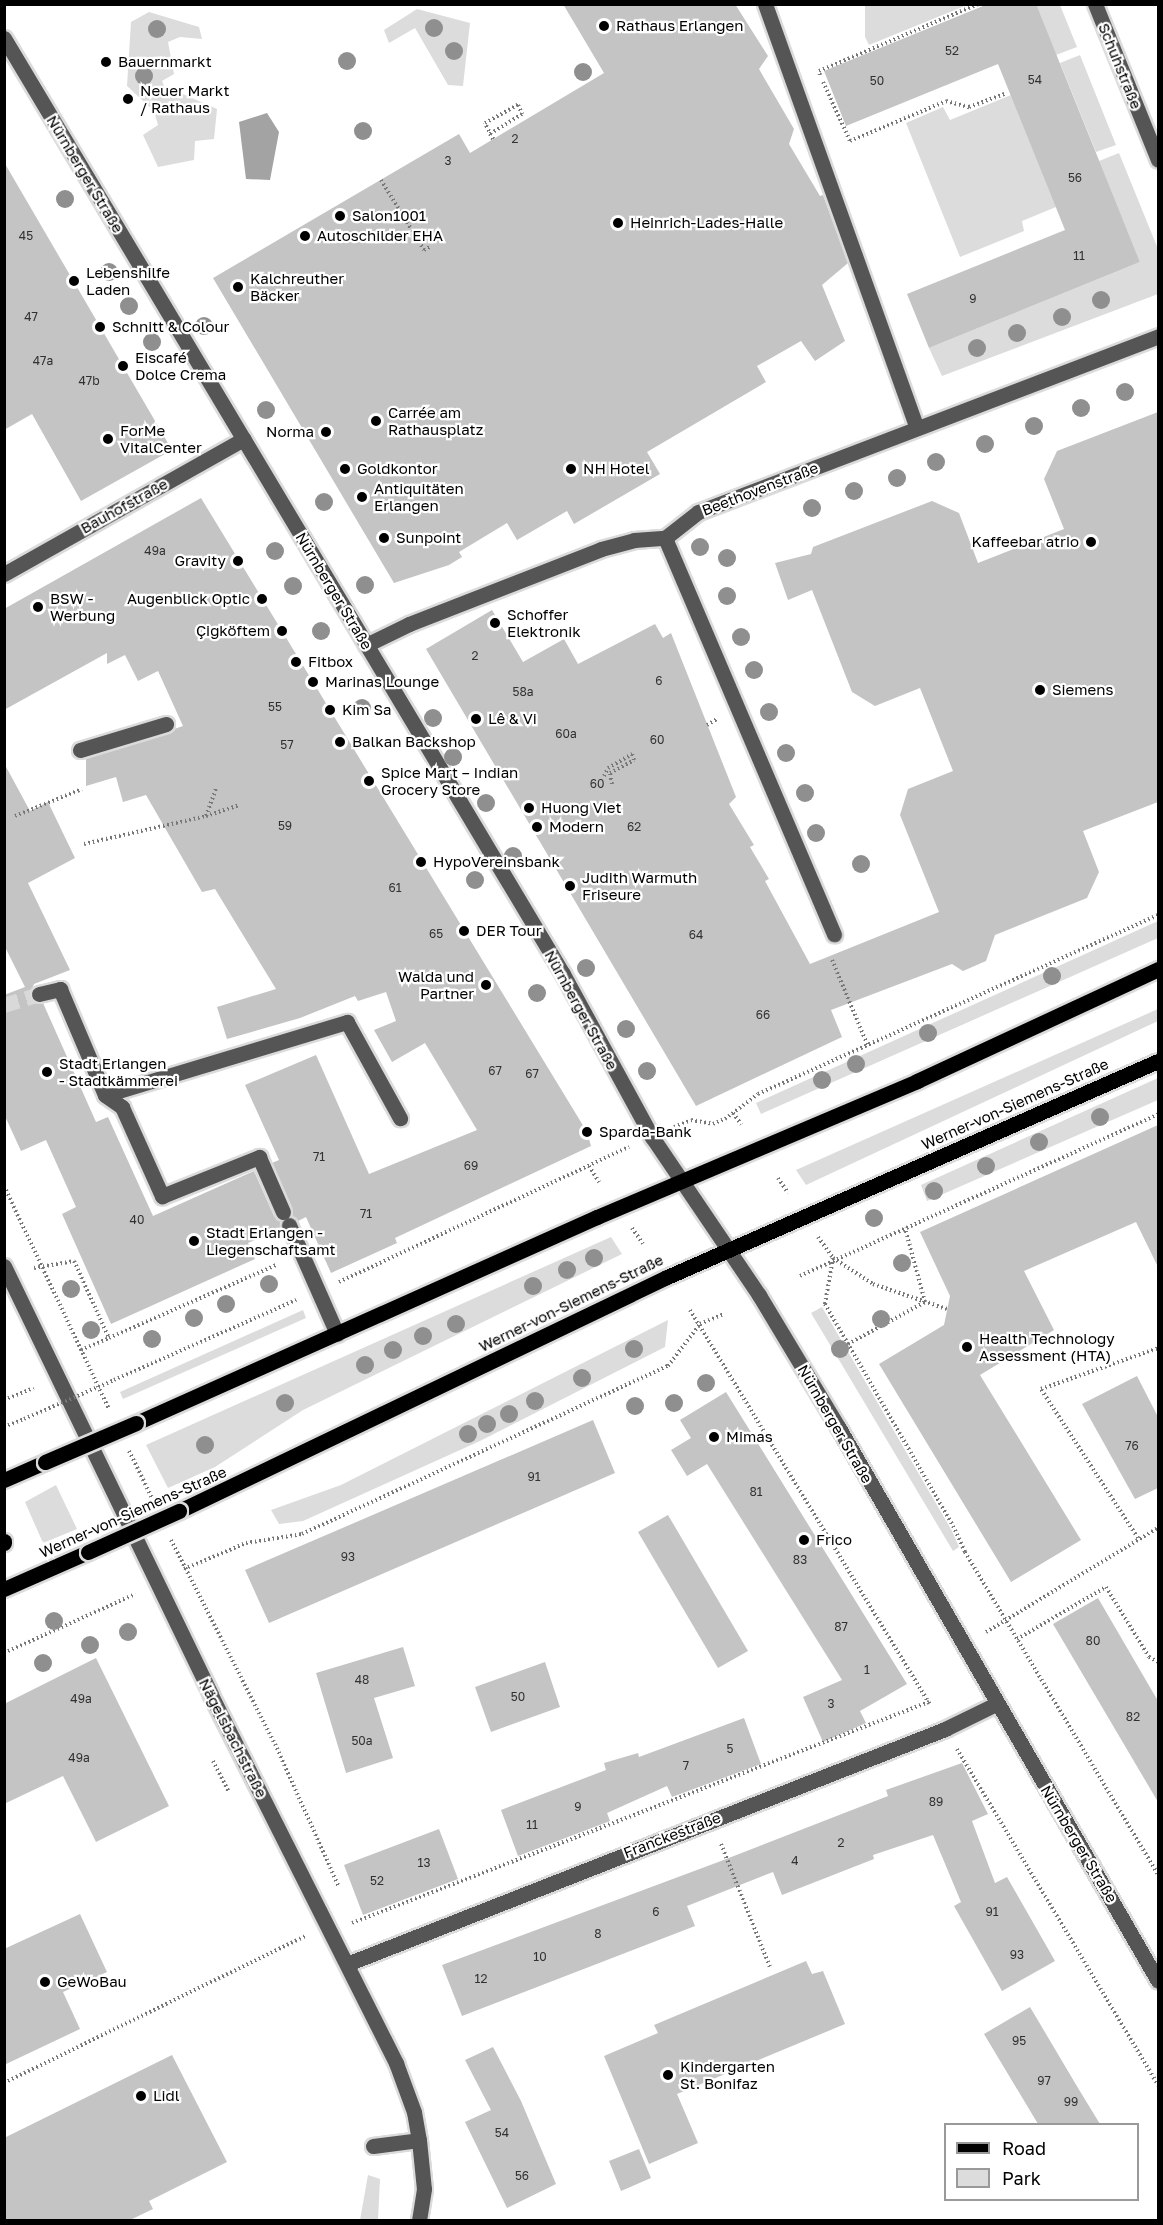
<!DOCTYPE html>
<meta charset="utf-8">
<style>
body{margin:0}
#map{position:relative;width:1163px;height:2225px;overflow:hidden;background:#fff;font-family:"Golos Text",sans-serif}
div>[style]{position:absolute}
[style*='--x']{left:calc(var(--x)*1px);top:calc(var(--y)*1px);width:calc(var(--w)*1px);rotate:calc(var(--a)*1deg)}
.green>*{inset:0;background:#dcdcdc}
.water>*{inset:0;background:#a3a3a3}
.building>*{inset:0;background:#c4c4c4}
.minor-tunnel>*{height:15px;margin-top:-7.5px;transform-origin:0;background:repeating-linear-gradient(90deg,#d9d9d9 0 15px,transparent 0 23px)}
.path>*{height:4px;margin-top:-2px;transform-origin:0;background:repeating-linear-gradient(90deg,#777 0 1.5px,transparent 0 4.5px)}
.roads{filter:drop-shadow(2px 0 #dbdbdb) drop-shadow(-2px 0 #dbdbdb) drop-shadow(0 2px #dbdbdb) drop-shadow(0 -2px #dbdbdb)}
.minor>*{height:15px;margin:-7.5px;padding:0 7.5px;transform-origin:7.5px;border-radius:7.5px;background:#555}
.major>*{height:15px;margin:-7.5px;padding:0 7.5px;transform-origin:7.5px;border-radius:7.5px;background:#000}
.path-bridge>*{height:4px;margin-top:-2px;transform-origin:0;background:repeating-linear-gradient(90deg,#777 0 1.5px,transparent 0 4.5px)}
.bridges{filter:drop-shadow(2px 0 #dbdbdb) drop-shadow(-2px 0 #dbdbdb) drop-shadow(0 2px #dbdbdb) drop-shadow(0 -2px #dbdbdb)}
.major-bridge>*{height:15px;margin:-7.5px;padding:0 7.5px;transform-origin:7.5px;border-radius:7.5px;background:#000}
.trees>*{width:18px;height:18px;margin:-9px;border-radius:50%;background:#8f8f8f}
.dots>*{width:16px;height:16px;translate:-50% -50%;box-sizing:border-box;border:3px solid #fff;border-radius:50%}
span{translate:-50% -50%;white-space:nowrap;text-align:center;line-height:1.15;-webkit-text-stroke:4.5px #fff;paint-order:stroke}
.number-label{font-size:12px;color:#313131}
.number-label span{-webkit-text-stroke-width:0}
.poi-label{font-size:15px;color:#000}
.left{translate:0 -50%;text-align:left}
.right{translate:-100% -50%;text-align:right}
.street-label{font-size:15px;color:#000}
.frame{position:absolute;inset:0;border:6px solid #000;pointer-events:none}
.legend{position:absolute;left:944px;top:2123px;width:195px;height:78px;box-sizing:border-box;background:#fff;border:2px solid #999;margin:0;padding:8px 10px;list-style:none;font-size:18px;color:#000}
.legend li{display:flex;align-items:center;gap:12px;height:30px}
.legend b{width:30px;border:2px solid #999}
</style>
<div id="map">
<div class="green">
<i style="clip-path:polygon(865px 5px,865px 4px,967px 5px,869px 45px,865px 37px)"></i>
<i style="clip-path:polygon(1036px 5px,1060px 5px,1077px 47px,1056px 55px)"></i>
<i style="clip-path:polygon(417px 9px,470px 23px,463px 86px,448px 85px,415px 28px,389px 43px,384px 30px)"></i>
<i style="clip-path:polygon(149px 12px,199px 27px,202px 39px,180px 37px,168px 42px,174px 74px,162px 81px,168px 95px,176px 91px,217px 109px,214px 139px,195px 141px,194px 160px,158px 167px,143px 135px,158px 125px,154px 111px,127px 86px,131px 22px)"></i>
<i style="clip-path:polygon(1080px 55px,1116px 145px,1096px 152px,1060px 63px)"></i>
<i style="clip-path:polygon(1011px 95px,1056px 207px,1022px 221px,1024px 231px,960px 257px,906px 123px,943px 107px,950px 120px)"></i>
<i style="clip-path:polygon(1119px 153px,1158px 249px,1158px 294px,942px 376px,929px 348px,1140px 262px,1099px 161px)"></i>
<i style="clip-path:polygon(1158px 921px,1158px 938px,761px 1114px,756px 1103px)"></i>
<i style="clip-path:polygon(1158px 1009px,1158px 1021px,806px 1185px,796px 1170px)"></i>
<i style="clip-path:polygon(1158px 1078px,1158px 1100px,927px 1201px,921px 1185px)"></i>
<i style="clip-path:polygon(611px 1237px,622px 1254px,303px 1410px,215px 1467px,168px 1488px,146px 1445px)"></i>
<i style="clip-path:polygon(822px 1307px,952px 1531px,959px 1547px,953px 1551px,811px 1313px)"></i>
<i style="clip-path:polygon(303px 1310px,306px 1318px,123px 1399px,120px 1392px)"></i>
<i style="clip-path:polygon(668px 1320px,665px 1347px,480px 1441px,303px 1521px,279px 1524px,271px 1510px,341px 1485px)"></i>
<i style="clip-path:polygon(56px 1485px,77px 1529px,43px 1543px,25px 1502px)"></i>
<i style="clip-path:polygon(368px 2175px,380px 2179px,378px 2220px,360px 2220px)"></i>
</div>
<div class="water">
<i style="clip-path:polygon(267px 113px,279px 132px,270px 180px,246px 179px,239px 122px)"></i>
</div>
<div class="building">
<i style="clip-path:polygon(563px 4px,735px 4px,768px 56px,759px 69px,794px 129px,789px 144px,820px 196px,823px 195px,848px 263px,822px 285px,845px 341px,815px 361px,801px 341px,757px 366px,766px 382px,647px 452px,660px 474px,574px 524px,567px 511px,517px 540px,507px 523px,459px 552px,462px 557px,449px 565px,394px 583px,213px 278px,459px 134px,470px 153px,604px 73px)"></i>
<i style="clip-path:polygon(988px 4px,1036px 4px,1140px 262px,929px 348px,907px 294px,1065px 230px,998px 64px,846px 126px,824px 71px)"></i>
<i style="clip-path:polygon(4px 162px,172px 450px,81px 501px,32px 414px,4px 430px)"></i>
<i style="clip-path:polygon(1158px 412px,1158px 802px,1083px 831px,1099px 872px,1087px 898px,995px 935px,986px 961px,963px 971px,952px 964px,831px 1010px,842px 1037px,696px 1106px,426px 649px,492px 610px,523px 662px,564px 639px,578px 664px,655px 624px,663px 638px,671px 633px,736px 797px,729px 804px,754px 845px,750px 847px,769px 879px,765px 881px,810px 964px,939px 912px,900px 815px,908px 789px,953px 771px,920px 688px,875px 706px,852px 692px,812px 590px,788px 600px,775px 563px,811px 554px,813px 547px,932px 501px,959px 513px,978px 563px,1064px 529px,1044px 479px,1057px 451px)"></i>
<i style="clip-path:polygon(201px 498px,587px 1132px,591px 1146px,395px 1238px,397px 1243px,331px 1273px,306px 1217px,298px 1221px,292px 1216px,272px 1163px,279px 1160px,245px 1085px,316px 1055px,369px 1174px,477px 1130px,425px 1043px,392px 1062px,374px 1030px,396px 1021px,386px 992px,358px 1001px,355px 996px,300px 1018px,227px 1039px,217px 1007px,276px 989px,215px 889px,202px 892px,146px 795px,123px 802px,116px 777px,86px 786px,86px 759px,183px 726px,158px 671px,138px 681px,125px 655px,107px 664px,107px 653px,4px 710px,4px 609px)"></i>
<i style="clip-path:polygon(4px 763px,30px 811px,48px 802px,75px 858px,28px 883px,70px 970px,34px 984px,29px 996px,36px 1003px,43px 1003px,96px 1122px,108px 1117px,153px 1216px,254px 1171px,274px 1216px,280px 1221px,280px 1229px,248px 1243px,255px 1259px,111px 1324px,62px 1214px,76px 1207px,46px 1140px,21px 1151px,4px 1114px,4px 995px,25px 987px,4px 945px)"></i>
<i style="clip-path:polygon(1158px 1125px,1158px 1267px,1136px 1222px,1024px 1271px,1054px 1330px,980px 1375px,1081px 1540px,1011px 1582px,879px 1364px,944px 1325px,950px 1296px,920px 1232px)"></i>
<i style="clip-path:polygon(1137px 1376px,1158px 1417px,1158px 1488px,1135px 1499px,1082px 1404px)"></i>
<i style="clip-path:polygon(726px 1392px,907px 1684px,860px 1711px,866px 1723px,823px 1742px,803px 1697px,842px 1680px,707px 1464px,687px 1476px,671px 1450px,691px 1438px,680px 1420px)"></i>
<i style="clip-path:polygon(593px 1420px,615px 1473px,269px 1623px,245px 1570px)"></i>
<i style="clip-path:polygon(668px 1515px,748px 1651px,718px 1668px,638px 1532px)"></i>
<i style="clip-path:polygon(1098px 1598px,1158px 1701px,1158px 1802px,1053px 1624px)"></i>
<i style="clip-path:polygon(403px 1647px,415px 1686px,374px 1698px,393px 1758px,346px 1773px,316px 1673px)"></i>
<i style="clip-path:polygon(96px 1658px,169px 1806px,96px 1842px,63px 1776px,4px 1804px,4px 1704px)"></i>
<i style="clip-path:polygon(545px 1662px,560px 1707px,491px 1732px,475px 1687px)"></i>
<i style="clip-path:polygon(744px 1718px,761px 1764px,672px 1797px,667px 1786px,607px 1813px,610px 1821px,518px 1856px,501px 1810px,606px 1770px,604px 1763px,638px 1753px,639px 1757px)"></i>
<i style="clip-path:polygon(962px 1763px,988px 1814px,972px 1821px,995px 1883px,1007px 1877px,1055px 1961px,1002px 1991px,954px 1906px,961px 1902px,933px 1835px,873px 1855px,874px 1859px,782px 1895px,773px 1872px,687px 1906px,695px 1926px,462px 2016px,442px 1965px,721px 1861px,888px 1796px,886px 1790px)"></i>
<i style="clip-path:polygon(439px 1829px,458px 1879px,363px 1915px,344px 1865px)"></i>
<i style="clip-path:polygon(80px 1914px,107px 1972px,63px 1992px,80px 2029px,4px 2065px,4px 1949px)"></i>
<i style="clip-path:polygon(806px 1961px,812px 1974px,823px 1971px,845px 2024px,677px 2094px,698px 2143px,649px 2164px,604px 2056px,658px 2033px,654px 2025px)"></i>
<i style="clip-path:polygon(1030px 2007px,1078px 2088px,1100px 2124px,1038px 2124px,984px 2034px)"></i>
<i style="clip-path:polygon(493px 2047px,521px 2101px,556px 2184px,507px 2208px,465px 2122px,491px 2110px,465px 2060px)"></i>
<i style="clip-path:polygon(172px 2055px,227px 2162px,149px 2201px,153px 2209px,130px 2220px,4px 2220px,4px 2138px)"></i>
<i style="clip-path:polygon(639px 2149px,651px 2178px,621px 2191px,609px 2161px)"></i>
</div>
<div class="minor-tunnel">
<i style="--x:4;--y:1005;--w:37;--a:-17"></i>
</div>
<div class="path">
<i style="--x:820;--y:75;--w:4;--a:-104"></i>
<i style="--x:819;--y:71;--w:173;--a:-22.8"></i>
<i style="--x:823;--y:82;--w:65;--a:65.4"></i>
<i style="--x:850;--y:141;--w:104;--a:-22.6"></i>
<i style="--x:946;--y:101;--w:24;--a:15"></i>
<i style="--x:969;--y:107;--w:40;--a:-20.2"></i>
<i style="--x:493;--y:139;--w:18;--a:-117"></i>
<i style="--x:485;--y:123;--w:38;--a:-29"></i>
<i style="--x:518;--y:105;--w:10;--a:66"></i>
<i style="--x:522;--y:114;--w:38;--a:148"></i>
<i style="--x:490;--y:134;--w:6;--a:59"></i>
<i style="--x:381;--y:180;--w:82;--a:58.4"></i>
<i style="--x:424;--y:250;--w:7;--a:-27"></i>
<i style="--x:707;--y:725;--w:12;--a:-31"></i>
<i style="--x:604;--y:776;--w:9;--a:-63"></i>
<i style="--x:608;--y:768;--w:28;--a:-30"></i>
<i style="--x:612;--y:784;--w:11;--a:-100"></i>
<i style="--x:610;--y:773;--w:27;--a:-28"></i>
<i style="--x:634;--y:760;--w:6;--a:-108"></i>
<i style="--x:15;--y:816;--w:72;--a:-21.9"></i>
<i style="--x:206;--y:816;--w:35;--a:-18"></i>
<i style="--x:84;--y:844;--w:125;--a:-12.9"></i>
<i style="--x:206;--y:816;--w:29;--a:-70"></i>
<i style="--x:832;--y:960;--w:93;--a:67.3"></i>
<i style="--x:733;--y:1113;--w:14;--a:54"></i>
<i style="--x:674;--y:1127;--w:18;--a:-22"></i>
<i style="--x:691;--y:1120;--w:22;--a:10"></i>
<i style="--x:713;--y:1124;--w:13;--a:-23"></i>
<i style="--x:725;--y:1119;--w:41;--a:-37.1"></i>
<i style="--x:758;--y:1094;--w:438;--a:-24.1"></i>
<i style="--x:589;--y:1166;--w:19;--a:58"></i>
<i style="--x:778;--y:1178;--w:18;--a:56"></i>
<i style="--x:4;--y:1186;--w:246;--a:64.8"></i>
<i style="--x:632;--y:1228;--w:19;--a:55"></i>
<i style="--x:818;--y:1237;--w:26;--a:54"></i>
<i style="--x:833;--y:1258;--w:48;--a:33"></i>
<i style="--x:873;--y:1284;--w:78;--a:18.7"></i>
<i style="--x:833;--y:1258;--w:47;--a:99.9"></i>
<i style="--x:825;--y:1304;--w:256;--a:60"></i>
<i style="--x:953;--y:1526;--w:29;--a:65"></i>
<i style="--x:965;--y:1552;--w:376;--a:59.1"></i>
<i style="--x:34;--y:1268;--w:41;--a:-9.9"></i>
<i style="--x:74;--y:1261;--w:85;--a:65.6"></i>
<i style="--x:109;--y:1338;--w:184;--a:-23.6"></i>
<i style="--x:800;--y:1276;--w:393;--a:-24.3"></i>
<i style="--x:339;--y:1282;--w:320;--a:-25"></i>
<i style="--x:690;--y:1310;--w:461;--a:58.7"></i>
<i style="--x:848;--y:1344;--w:88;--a:-28.6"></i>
<i style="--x:925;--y:1302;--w:77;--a:-105.1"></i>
<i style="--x:81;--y:1350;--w:30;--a:-23"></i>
<i style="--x:114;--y:1380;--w:199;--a:-23.7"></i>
<i style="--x:4;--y:1400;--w:32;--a:-22"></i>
<i style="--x:4;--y:1427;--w:22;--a:-22"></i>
<i style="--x:129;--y:1451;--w:52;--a:63.9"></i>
<i style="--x:1138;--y:1538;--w:178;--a:-123.1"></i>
<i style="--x:1041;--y:1389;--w:124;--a:-19.3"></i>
<i style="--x:171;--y:1540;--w:229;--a:63"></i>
<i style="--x:275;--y:1744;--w:157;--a:65.9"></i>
<i style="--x:184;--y:1569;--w:67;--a:-22.8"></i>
<i style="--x:246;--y:1543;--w:57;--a:-9.1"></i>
<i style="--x:302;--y:1534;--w:403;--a:-24.7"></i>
<i style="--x:668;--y:1366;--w:53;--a:-52.7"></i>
<i style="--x:700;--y:1324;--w:25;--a:-23"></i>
<i style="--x:986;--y:1632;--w:201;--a:-31.2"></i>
<i style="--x:1017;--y:1639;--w:103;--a:-30.3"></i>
<i style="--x:1106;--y:1587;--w:82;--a:58.4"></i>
<i style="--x:1149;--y:1657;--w:10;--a:29"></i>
<i style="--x:4;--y:1653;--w:144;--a:-24.2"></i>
<i style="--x:957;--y:1749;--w:392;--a:59.1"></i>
<i style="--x:213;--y:1761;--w:35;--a:63"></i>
<i style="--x:721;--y:1844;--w:132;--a:68.3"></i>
<i style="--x:352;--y:1923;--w:618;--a:-20.96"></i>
<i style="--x:4;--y:2083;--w:336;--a:-26"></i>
</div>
<div class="roads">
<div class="minor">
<i style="--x:765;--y:4;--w:450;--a:70.3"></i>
<i style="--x:1095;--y:4;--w:168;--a:68"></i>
<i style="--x:4;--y:38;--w:1090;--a:59.15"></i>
<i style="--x:563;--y:974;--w:186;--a:61.4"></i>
<i style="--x:652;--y:1137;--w:191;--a:55.9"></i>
<i style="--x:759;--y:1295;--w:155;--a:59"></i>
<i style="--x:839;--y:1428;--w:638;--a:60.02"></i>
<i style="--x:665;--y:538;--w:431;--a:66.9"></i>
<i style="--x:4;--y:574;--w:275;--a:-29.4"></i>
<i style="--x:366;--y:645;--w:48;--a:-26"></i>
<i style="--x:409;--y:624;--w:206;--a:-21.3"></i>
<i style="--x:601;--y:549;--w:34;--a:-15"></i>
<i style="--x:634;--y:540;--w:31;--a:-4"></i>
<i style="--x:665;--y:538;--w:42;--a:-38.2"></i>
<i style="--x:698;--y:512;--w:493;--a:-20.9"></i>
<i style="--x:80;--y:750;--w:90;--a:-16.8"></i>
<i style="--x:39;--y:994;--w:22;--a:-13"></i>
<i style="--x:60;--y:989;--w:115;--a:67"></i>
<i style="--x:105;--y:1095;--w:21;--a:35"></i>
<i style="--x:122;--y:1107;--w:98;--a:65.8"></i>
<i style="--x:162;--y:1196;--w:105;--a:-21.9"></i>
<i style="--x:259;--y:1157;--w:60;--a:66.4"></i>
<i style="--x:105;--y:1095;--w:253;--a:-16.8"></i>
<i style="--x:347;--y:1022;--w:110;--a:61.1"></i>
<i style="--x:289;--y:1225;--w:119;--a:66.2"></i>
<i style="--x:4;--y:1266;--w:476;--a:64.2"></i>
<i style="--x:211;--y:1695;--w:412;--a:63.3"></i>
<i style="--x:396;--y:2063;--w:52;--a:69.8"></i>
<i style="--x:414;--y:2112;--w:28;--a:80"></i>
<i style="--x:419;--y:2140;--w:49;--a:84.2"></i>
<i style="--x:424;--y:2189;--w:31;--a:99"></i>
<i style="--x:347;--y:1964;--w:643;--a:-21.45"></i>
<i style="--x:945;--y:1729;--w:57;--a:-26.1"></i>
<i style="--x:373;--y:2146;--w:46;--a:-7.4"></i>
</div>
<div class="major">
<i style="--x:136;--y:1423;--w:505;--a:-24.08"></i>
<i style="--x:597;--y:1217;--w:348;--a:-23"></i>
<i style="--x:917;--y:1081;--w:266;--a:-24.9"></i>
<i style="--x:4;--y:1480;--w:45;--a:-23.7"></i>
<i style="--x:179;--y:1511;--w:541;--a:-25.62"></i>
<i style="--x:667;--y:1277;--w:536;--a:-23.75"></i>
<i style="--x:4;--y:1541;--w:2;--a:90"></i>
<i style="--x:4;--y:1589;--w:92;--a:-23.8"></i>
</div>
</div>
<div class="path-bridge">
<i style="--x:24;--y:1419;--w:98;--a:-23.4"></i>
</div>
<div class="bridges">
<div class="major-bridge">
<i style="--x:45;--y:1462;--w:99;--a:-23.2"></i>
<i style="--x:88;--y:1552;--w:100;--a:-24.3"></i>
</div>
</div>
<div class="trees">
<i style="left:434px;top:28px"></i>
<i style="left:157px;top:29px"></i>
<i style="left:454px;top:51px"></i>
<i style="left:347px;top:61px"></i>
<i style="left:583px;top:72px"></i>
<i style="left:144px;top:76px"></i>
<i style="left:363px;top:131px"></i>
<i style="left:65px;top:199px"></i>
<i style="left:109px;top:272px"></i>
<i style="left:1101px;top:300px"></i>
<i style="left:129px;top:306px"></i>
<i style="left:1062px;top:317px"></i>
<i style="left:204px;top:326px"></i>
<i style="left:1017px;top:333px"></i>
<i style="left:152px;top:342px"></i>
<i style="left:977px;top:348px"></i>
<i style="left:1125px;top:392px"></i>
<i style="left:1081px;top:408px"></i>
<i style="left:266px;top:410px"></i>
<i style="left:1034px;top:426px"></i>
<i style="left:985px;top:444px"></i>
<i style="left:936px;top:462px"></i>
<i style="left:897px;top:478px"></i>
<i style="left:854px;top:491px"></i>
<i style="left:324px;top:502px"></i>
<i style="left:812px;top:508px"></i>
<i style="left:700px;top:547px"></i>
<i style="left:275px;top:551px"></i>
<i style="left:727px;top:558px"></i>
<i style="left:365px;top:585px"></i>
<i style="left:293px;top:586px"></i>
<i style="left:727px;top:596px"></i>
<i style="left:321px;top:631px"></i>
<i style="left:741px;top:637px"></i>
<i style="left:754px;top:670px"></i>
<i style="left:362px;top:708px"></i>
<i style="left:769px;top:712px"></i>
<i style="left:433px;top:718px"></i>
<i style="left:786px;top:753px"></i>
<i style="left:453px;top:757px"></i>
<i style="left:805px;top:793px"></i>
<i style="left:486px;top:803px"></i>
<i style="left:816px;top:833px"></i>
<i style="left:513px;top:856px"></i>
<i style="left:861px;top:864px"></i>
<i style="left:475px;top:880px"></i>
<i style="left:586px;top:968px"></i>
<i style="left:1052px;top:976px"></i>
<i style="left:537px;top:993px"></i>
<i style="left:626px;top:1029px"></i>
<i style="left:928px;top:1033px"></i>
<i style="left:856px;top:1064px"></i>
<i style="left:647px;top:1071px"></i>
<i style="left:822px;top:1080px"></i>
<i style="left:1100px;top:1117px"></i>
<i style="left:1039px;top:1142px"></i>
<i style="left:986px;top:1166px"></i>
<i style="left:934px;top:1191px"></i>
<i style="left:874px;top:1218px"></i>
<i style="left:594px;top:1258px"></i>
<i style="left:902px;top:1263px"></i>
<i style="left:567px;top:1270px"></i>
<i style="left:269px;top:1284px"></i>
<i style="left:533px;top:1286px"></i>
<i style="left:71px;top:1289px"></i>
<i style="left:226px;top:1304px"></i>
<i style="left:194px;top:1318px"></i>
<i style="left:881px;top:1319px"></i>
<i style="left:456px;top:1324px"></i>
<i style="left:91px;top:1330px"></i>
<i style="left:423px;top:1336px"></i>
<i style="left:152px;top:1339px"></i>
<i style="left:634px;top:1349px"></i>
<i style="left:840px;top:1349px"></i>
<i style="left:393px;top:1350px"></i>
<i style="left:365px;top:1365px"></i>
<i style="left:582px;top:1378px"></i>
<i style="left:706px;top:1383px"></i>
<i style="left:535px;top:1401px"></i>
<i style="left:285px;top:1403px"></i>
<i style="left:674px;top:1403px"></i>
<i style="left:635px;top:1406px"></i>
<i style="left:509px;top:1414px"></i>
<i style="left:487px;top:1424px"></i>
<i style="left:468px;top:1434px"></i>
<i style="left:205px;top:1445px"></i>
<i style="left:54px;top:1621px"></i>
<i style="left:128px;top:1632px"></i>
<i style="left:90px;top:1645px"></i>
<i style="left:43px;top:1663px"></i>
</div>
<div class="dots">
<i style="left:604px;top:26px;background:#000"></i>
<i style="left:106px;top:62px;background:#000"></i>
<i style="left:128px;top:99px;background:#000"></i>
<i style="left:340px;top:216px;background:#000"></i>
<i style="left:618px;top:223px;background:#000"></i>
<i style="left:305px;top:236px;background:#000"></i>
<i style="left:74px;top:281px;background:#000"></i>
<i style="left:238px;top:287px;background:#000"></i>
<i style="left:100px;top:327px;background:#000"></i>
<i style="left:123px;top:366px;background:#000"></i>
<i style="left:376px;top:421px;background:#000"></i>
<i style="left:326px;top:432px;background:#000"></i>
<i style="left:108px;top:439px;background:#000"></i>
<i style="left:345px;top:469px;background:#000"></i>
<i style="left:571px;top:469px;background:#000"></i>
<i style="left:362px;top:497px;background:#000"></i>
<i style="left:384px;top:538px;background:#000"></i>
<i style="left:1091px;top:542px;background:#000"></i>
<i style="left:238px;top:561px;background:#000"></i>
<i style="left:262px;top:599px;background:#000"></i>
<i style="left:38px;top:607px;background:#000"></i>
<i style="left:495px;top:623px;background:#000"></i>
<i style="left:282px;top:631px;background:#000"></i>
<i style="left:296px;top:662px;background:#000"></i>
<i style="left:313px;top:682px;background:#000"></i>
<i style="left:1040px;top:690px;background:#000"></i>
<i style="left:330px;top:710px;background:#000"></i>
<i style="left:476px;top:719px;background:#000"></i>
<i style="left:340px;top:742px;background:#000"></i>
<i style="left:369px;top:781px;background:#000"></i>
<i style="left:529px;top:808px;background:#000"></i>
<i style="left:537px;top:827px;background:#000"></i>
<i style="left:421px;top:862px;background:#000"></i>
<i style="left:570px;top:886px;background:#000"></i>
<i style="left:464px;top:931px;background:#000"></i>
<i style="left:486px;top:985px;background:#000"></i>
<i style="left:47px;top:1072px;background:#000"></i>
<i style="left:587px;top:1132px;background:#000"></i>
<i style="left:194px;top:1241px;background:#000"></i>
<i style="left:967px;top:1347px;background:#000"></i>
<i style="left:714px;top:1437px;background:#000"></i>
<i style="left:804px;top:1540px;background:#000"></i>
<i style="left:45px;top:1982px;background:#000"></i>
<i style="left:668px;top:2075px;background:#000"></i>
<i style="left:141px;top:2096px;background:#000"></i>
</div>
<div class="number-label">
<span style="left:952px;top:51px">52</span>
<span style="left:1035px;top:80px">54</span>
<span style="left:877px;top:81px">50</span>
<span style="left:515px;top:139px">2</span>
<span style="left:448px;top:161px">3</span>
<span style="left:1075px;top:178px">56</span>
<span style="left:26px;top:236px">45</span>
<span style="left:1079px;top:256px">11</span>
<span style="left:973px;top:299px">9</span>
<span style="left:31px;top:317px">47</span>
<span style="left:43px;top:361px">47a</span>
<span style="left:89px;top:381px">47b</span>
<span style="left:155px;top:551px">49a</span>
<span style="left:475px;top:656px">2</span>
<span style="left:659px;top:681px">6</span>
<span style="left:523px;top:692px">58a</span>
<span style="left:275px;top:707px">55</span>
<span style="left:566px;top:734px">60a</span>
<span style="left:657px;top:740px">60</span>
<span style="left:287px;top:745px">57</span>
<span style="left:597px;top:784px">60</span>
<span style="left:285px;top:826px">59</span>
<span style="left:634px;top:827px">62</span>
<span style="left:395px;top:888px">61</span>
<span style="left:436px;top:934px">65</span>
<span style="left:696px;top:935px">64</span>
<span style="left:763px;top:1015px">66</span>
<span style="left:495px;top:1071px">67</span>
<span style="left:532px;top:1074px">67</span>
<span style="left:319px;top:1157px">71</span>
<span style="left:471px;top:1166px">69</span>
<span style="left:366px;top:1214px">71</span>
<span style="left:137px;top:1220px">40</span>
<span style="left:1132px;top:1446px">76</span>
<span style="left:534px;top:1477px">91</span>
<span style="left:756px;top:1492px">81</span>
<span style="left:348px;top:1557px">93</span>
<span style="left:800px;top:1560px">83</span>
<span style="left:841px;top:1627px">87</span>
<span style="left:1093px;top:1641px">80</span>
<span style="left:867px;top:1670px">1</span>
<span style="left:362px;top:1680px">48</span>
<span style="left:518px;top:1697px">50</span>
<span style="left:81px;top:1699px">49a</span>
<span style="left:831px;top:1704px">3</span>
<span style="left:1133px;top:1717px">82</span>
<span style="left:362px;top:1741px">50a</span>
<span style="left:730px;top:1749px">5</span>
<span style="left:79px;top:1758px">49a</span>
<span style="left:686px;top:1766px">7</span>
<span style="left:936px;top:1802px">89</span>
<span style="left:578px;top:1807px">9</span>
<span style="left:532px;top:1825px">11</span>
<span style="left:841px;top:1843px">2</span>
<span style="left:795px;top:1861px">4</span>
<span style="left:424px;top:1863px">13</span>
<span style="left:377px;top:1881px">52</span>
<span style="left:656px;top:1912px">6</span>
<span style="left:992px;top:1912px">91</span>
<span style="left:598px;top:1934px">8</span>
<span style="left:1017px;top:1955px">93</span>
<span style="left:540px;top:1957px">10</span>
<span style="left:481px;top:1979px">12</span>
<span style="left:1019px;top:2041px">95</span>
<span style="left:1044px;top:2081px">97</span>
<span style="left:1071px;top:2102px">99</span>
<span style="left:502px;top:2133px">54</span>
<span style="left:522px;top:2176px">56</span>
</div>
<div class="poi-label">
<span class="left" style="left:616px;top:26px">Rathaus Erlangen</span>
<span class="left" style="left:118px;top:62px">Bauernmarkt</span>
<span class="left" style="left:140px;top:99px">Neuer Markt<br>/ Rathaus</span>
<span class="left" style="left:352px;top:216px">Salon1001</span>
<span class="left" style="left:630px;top:223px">Heinrich-Lades-Halle</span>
<span class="left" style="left:317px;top:236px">Autoschilder EHA</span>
<span class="left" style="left:86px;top:281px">Lebenshilfe<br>Laden</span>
<span class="left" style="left:250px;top:287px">Kalchreuther<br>Bäcker</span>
<span class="left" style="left:112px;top:327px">Schnitt &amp; Colour</span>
<span class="left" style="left:135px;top:366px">Eiscafé<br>Dolce Crema</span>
<span class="left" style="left:388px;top:421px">Carrée am<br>Rathausplatz</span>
<span class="left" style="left:120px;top:439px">ForMe<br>VitalCenter</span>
<span class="right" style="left:314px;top:432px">Norma</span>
<span class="left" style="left:357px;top:469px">Goldkontor</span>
<span class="left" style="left:583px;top:469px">NH Hotel</span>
<span class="left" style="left:374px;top:497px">Antiquitäten<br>Erlangen</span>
<span class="left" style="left:396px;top:538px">Sunpoint</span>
<span class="right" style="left:1079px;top:542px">Kaffeebar atrio</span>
<span class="right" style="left:226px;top:561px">Gravity</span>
<span class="left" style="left:50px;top:607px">BSW -<br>Werbung</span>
<span class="right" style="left:250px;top:599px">Augenblick Optic</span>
<span class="left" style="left:507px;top:623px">Schoffer<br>Elektronik</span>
<span class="right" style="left:270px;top:631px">Çiğköftem</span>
<span class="left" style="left:308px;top:662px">Fitbox</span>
<span class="left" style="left:325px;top:682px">Marinas Lounge</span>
<span class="left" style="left:1052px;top:690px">Siemens</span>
<span class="left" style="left:342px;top:710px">Kim Sa</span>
<span class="left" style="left:488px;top:719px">Lê &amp; Vi</span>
<span class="left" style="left:352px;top:742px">Balkan Backshop</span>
<span class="left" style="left:381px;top:781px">Spice Mart – Indian<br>Grocery Store</span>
<span class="left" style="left:541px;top:808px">Huong Viet</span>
<span class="left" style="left:549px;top:827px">Modern</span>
<span class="left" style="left:433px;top:862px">HypoVereinsbank</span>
<span class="left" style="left:582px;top:886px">Judith Warmuth<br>Friseure</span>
<span class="left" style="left:476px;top:931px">DER Tour</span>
<span class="right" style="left:474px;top:985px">Walda und<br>Partner</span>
<span class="left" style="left:59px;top:1072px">Stadt Erlangen<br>- Stadtkämmerei</span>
<span class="left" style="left:599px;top:1132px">Sparda-Bank</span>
<span class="left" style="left:206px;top:1241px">Stadt Erlangen -<br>Liegenschaftsamt</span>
<span class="left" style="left:979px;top:1347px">Health Technology<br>Assessment (HTA)</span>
<span class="left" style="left:726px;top:1437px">Mimas</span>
<span class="left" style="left:816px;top:1540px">Frico</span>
<span class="left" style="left:57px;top:1982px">GeWoBau</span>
<span class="left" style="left:680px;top:2075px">Kindergarten<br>St. Bonifaz</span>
<span class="left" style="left:153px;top:2096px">Lidl</span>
</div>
<div class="street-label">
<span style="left:1120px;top:66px;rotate:68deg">Schuhstraße</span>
<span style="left:85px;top:174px;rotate:59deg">Nürnberger Straße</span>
<span style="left:760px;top:489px;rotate:-21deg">Beethovenstraße</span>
<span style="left:124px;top:506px;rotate:-29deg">Bauhofstraße</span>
<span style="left:334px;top:591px;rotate:59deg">Nürnberger Straße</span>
<span style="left:581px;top:1010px;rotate:61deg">Nürnberger Straße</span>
<span style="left:1015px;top:1104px;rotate:-24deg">Werner-von-Siemens-Straße</span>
<span style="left:571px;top:1303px;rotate:-26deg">Werner-von-Siemens-Straße</span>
<span style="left:835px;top:1424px;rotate:60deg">Nürnberger Straße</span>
<span style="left:133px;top:1512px;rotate:-24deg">Werner-von-Siemens-Straße</span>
<span style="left:233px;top:1738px;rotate:63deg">Nägelsbachstraße</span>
<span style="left:672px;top:1835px;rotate:-21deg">Franckestraße</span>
<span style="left:1079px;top:1844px;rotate:59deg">Nürnberger Straße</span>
</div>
<div class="frame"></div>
<ul class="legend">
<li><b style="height:8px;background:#000"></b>Road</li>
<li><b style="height:16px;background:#dcdcdc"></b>Park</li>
</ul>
</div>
